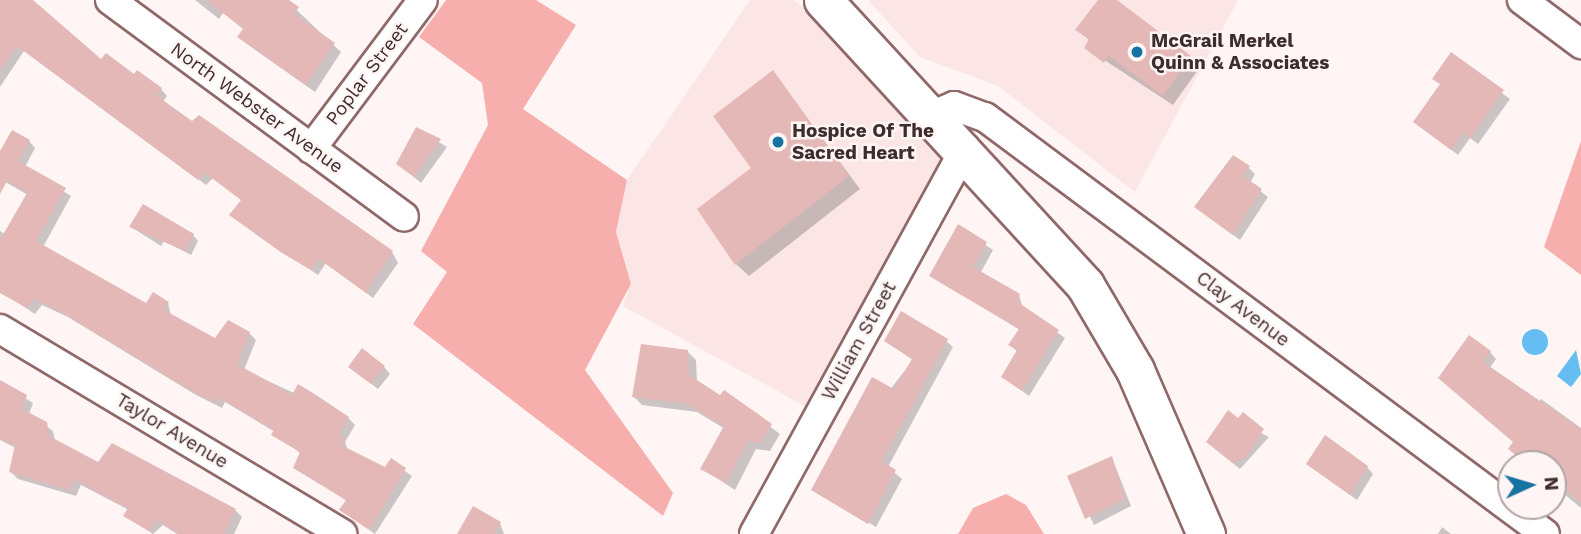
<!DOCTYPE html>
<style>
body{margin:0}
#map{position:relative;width:1581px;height:534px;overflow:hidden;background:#fff5f5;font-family:"Work Sans",sans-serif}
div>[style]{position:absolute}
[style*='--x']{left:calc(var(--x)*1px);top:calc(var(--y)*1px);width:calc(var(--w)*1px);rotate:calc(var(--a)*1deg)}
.built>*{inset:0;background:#fbe5e5}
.green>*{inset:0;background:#f7afae}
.water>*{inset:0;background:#65bdf1}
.round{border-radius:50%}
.shadow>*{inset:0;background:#0003}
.building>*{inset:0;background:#e3b8b7}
.roads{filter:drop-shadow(2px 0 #8f6968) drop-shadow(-2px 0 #8f6968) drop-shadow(0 2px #8f6968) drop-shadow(0 -2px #8f6968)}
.minor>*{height:28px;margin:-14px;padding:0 14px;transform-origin:14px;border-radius:14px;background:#fff}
.major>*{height:37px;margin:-18.5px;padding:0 18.5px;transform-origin:18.5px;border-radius:18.5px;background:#fff}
.dots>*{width:19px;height:19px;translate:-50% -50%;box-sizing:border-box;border:4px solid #fff5f5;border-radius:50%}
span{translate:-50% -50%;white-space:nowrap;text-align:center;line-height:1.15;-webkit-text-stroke:5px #fff5f5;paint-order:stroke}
.poi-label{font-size:19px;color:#3e2d2d;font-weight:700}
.left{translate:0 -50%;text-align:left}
.street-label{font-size:19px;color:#3e2d2d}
.north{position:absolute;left:1497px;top:450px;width:70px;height:70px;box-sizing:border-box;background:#fff5f5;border:2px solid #b2a5a5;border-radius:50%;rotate:86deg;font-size:19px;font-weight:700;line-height:28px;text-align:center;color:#3e2d2d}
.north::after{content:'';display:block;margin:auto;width:24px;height:32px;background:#1673a1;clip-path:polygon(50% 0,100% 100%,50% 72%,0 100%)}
</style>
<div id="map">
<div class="built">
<i style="clip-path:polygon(750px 0,793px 0,825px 23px,947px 161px,810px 409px,623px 306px,631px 284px,616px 232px,627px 180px)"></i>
<i style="clip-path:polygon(868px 0,1238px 0,1135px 192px,998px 86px,920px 57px)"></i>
</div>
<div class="green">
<i style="clip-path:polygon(446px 0,536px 0,576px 25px,523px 109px,627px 180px,616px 232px,631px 284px,585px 370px,673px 493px,663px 516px,413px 324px,447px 272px,421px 251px,488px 125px,482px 83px,419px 37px)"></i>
<i style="clip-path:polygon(1581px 141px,1581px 275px,1544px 247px)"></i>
<i style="clip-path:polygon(1006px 494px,1026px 505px,1044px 534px,958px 534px,973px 508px)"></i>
</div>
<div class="water">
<i class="round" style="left:1522px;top:329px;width:26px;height:26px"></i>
<i style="clip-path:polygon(1576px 350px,1581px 374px,1571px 387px,1557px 376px)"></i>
</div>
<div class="shadow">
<i style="clip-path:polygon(0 0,27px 0,102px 62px,161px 89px,167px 96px,163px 102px,193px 124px,199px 117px,392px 252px,398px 263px,373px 298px,326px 263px,318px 275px,238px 221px,243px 201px,213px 178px,206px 185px,24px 51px,0 87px)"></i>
<i style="clip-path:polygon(195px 0,286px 0,341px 52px,315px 92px,247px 44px,245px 30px,223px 13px,219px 19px)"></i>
<i style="clip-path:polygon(1101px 0,1114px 0,1200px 67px,1173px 105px,1086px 48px,1090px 41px,1078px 30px)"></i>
<i style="clip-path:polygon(1451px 55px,1510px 99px,1478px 144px,1470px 138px,1458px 155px,1415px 122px,1441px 85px,1434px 78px)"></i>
<i style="clip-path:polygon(773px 72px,860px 189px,749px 276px,736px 264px)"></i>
<i style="clip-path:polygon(417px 129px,447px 147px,421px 183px,398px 164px)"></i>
<i style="clip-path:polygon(29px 141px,35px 148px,25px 167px,71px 196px,43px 247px,147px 305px,168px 303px,171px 316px,216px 340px,249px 333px,256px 340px,244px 370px,348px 418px,355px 425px,345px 442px,348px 451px,386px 469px,391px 461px,412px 476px,375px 534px,341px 510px,347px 501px,295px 467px,301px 454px,275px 432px,225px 402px,222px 408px,196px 395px,68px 317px,42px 305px,35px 314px,0 291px,0 231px,5px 234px,28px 195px,0 179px,0 158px)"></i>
<i style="clip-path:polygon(1248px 167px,1255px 174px,1250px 183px,1268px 197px,1240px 240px,1203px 213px)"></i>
<i style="clip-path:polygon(131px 227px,193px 235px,198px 241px,191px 255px,164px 241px,161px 246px)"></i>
<i style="clip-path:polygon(959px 227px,993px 250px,981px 272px,1019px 295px,1023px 308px,1065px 338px,1029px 396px,1003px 377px,1018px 352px,1010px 345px,1020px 330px,932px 275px)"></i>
<i style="clip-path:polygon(886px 341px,946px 341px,953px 347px,888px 467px,902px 479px,876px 527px,813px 489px,913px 360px)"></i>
<i style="clip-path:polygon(687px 351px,696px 360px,697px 382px,720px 397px,724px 392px,780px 434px,770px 451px,756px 449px,735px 490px,703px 469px,725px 429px,697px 412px,642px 405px,634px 397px)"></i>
<i style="clip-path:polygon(1490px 352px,1496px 359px,1489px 369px,1536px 407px,1541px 399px,1581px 428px,1581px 508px,1553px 485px,1553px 464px,1527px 464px,1515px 442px,1447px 384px)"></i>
<i style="clip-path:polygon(384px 367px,390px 374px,378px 389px,357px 373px)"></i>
<i style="clip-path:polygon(0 382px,33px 403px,29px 414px,53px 431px,55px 441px,98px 465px,235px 510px,242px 517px,234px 534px,177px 534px,163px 525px,153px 534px,125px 516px,129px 510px,81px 485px,76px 496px,18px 479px,11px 472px,16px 448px,0 440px)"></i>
<i style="clip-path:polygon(1238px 421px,1269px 437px,1240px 469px,1215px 449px)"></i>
<i style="clip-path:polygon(1112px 458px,1131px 506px,1094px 525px,1070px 477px)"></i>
<i style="clip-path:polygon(1308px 464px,1367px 467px,1373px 474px,1357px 500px)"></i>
<i style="clip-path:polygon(500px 523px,504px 534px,459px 534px)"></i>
<i style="clip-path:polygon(1442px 527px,1451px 534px,1438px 534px)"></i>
</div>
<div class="building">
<i style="clip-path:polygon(0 0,33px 0,101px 59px,106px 53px,134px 74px,137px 70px,162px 88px,157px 96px,192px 121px,199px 115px,393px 251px,366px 293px,319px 259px,311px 270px,282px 253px,229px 215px,241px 200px,205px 173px,198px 180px,17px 46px,0 71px)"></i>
<i style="clip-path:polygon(207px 0,289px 0,299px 7px,294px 14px,335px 43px,306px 85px,237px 37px,243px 29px)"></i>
<i style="clip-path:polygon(1098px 0,1117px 0,1191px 56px,1163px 96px,1108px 55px,1104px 63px,1084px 48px,1089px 39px,1075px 30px)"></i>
<i style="clip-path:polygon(1451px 52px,1504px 90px,1470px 138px,1463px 133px,1451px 150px,1413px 122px,1440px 84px,1432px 79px)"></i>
<i style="clip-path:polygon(773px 70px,849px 176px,735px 265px,697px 209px,751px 168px,713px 116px)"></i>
<i style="clip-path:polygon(416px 127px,441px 139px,414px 177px,396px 164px)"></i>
<i style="clip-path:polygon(12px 130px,30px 140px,18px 161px,66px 188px,36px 241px,146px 303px,153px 292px,169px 302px,164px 310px,215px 338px,228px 320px,250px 332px,237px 364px,292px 395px,298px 384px,316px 395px,349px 417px,339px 435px,345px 439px,341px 445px,385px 467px,391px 458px,406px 468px,373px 524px,368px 529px,339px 510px,346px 500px,293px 468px,300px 452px,271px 435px,274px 430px,218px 397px,215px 403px,187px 388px,59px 311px,34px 299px,27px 308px,0 293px,0 240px,27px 193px,7px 181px,0 194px,0 151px)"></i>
<i style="clip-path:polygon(1233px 155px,1250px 166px,1243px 176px,1262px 189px,1233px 235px,1194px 207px)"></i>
<i style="clip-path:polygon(143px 204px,194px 234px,185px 251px,129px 227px)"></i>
<i style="clip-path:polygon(958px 224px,987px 242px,973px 267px,1020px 294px,1016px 301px,1059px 330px,1022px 391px,1001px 377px,1017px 350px,1008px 345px,1019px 329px,929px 276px)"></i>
<i style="clip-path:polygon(901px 311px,948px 339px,882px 461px,896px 470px,868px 524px,811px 490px,872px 377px,894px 389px,912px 359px,884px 341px)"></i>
<i style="clip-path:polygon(1469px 335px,1491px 351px,1483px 362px,1581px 429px,1581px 503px,1553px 480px,1553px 464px,1527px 464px,1508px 449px,1513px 442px,1438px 378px)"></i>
<i style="clip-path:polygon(641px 344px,688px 350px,689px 375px,720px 395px,724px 390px,772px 424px,761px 443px,748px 441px,726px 483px,700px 469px,724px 426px,687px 404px,632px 397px)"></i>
<i style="clip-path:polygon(362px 348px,385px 366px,371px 384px,348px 367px)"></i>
<i style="clip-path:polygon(0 380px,27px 395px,22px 409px,47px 422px,49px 436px,98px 462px,112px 443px,236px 509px,224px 534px,179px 534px,156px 520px,149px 531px,123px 516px,128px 508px,74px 480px,69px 490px,9px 472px,15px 445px,0 438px)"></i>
<i style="clip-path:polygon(1228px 410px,1238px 418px,1243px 412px,1264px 429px,1246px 457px,1233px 463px,1206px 442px)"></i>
<i style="clip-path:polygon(1325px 435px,1368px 466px,1350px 495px,1306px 464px)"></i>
<i style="clip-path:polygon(1112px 456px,1125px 499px,1085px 519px,1067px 476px)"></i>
<i style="clip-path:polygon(473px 506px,501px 522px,494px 534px,457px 534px)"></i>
</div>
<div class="roads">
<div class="minor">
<i style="--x:110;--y:0;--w:365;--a:36.4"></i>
<i style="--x:1522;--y:0;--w:74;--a:36.7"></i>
<i style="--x:933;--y:115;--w:23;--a:-23"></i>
<i style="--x:954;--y:106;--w:33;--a:20"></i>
<i style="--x:985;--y:117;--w:698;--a:36.67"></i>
<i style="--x:311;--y:149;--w:186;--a:-53.1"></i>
<i style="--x:0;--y:329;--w:399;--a:30.9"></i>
<i style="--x:754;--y:534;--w:440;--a:-61.3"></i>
</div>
<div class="major">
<i style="--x:823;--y:0;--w:387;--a:47.4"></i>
<i style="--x:1085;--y:285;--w:99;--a:59.5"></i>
<i style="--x:1135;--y:370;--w:179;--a:66.6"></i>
</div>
</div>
<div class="dots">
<i style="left:1137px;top:52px;background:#1673a1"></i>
<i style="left:778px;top:142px;background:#1673a1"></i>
</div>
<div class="poi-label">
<span class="left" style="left:1151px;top:52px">McGrail Merkel<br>Quinn &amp; Associates</span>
<span class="left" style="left:792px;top:142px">Hospice Of The<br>Sacred Heart</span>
</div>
<div class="street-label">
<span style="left:367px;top:74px;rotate:-53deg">Poplar Street</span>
<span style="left:257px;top:108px;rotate:36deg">North Webster Avenue</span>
<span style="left:1243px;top:309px;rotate:37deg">Clay Avenue</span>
<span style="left:859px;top:341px;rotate:-61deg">William Street</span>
<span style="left:172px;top:431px;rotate:31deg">Taylor Avenue</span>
</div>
<div class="north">N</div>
</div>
